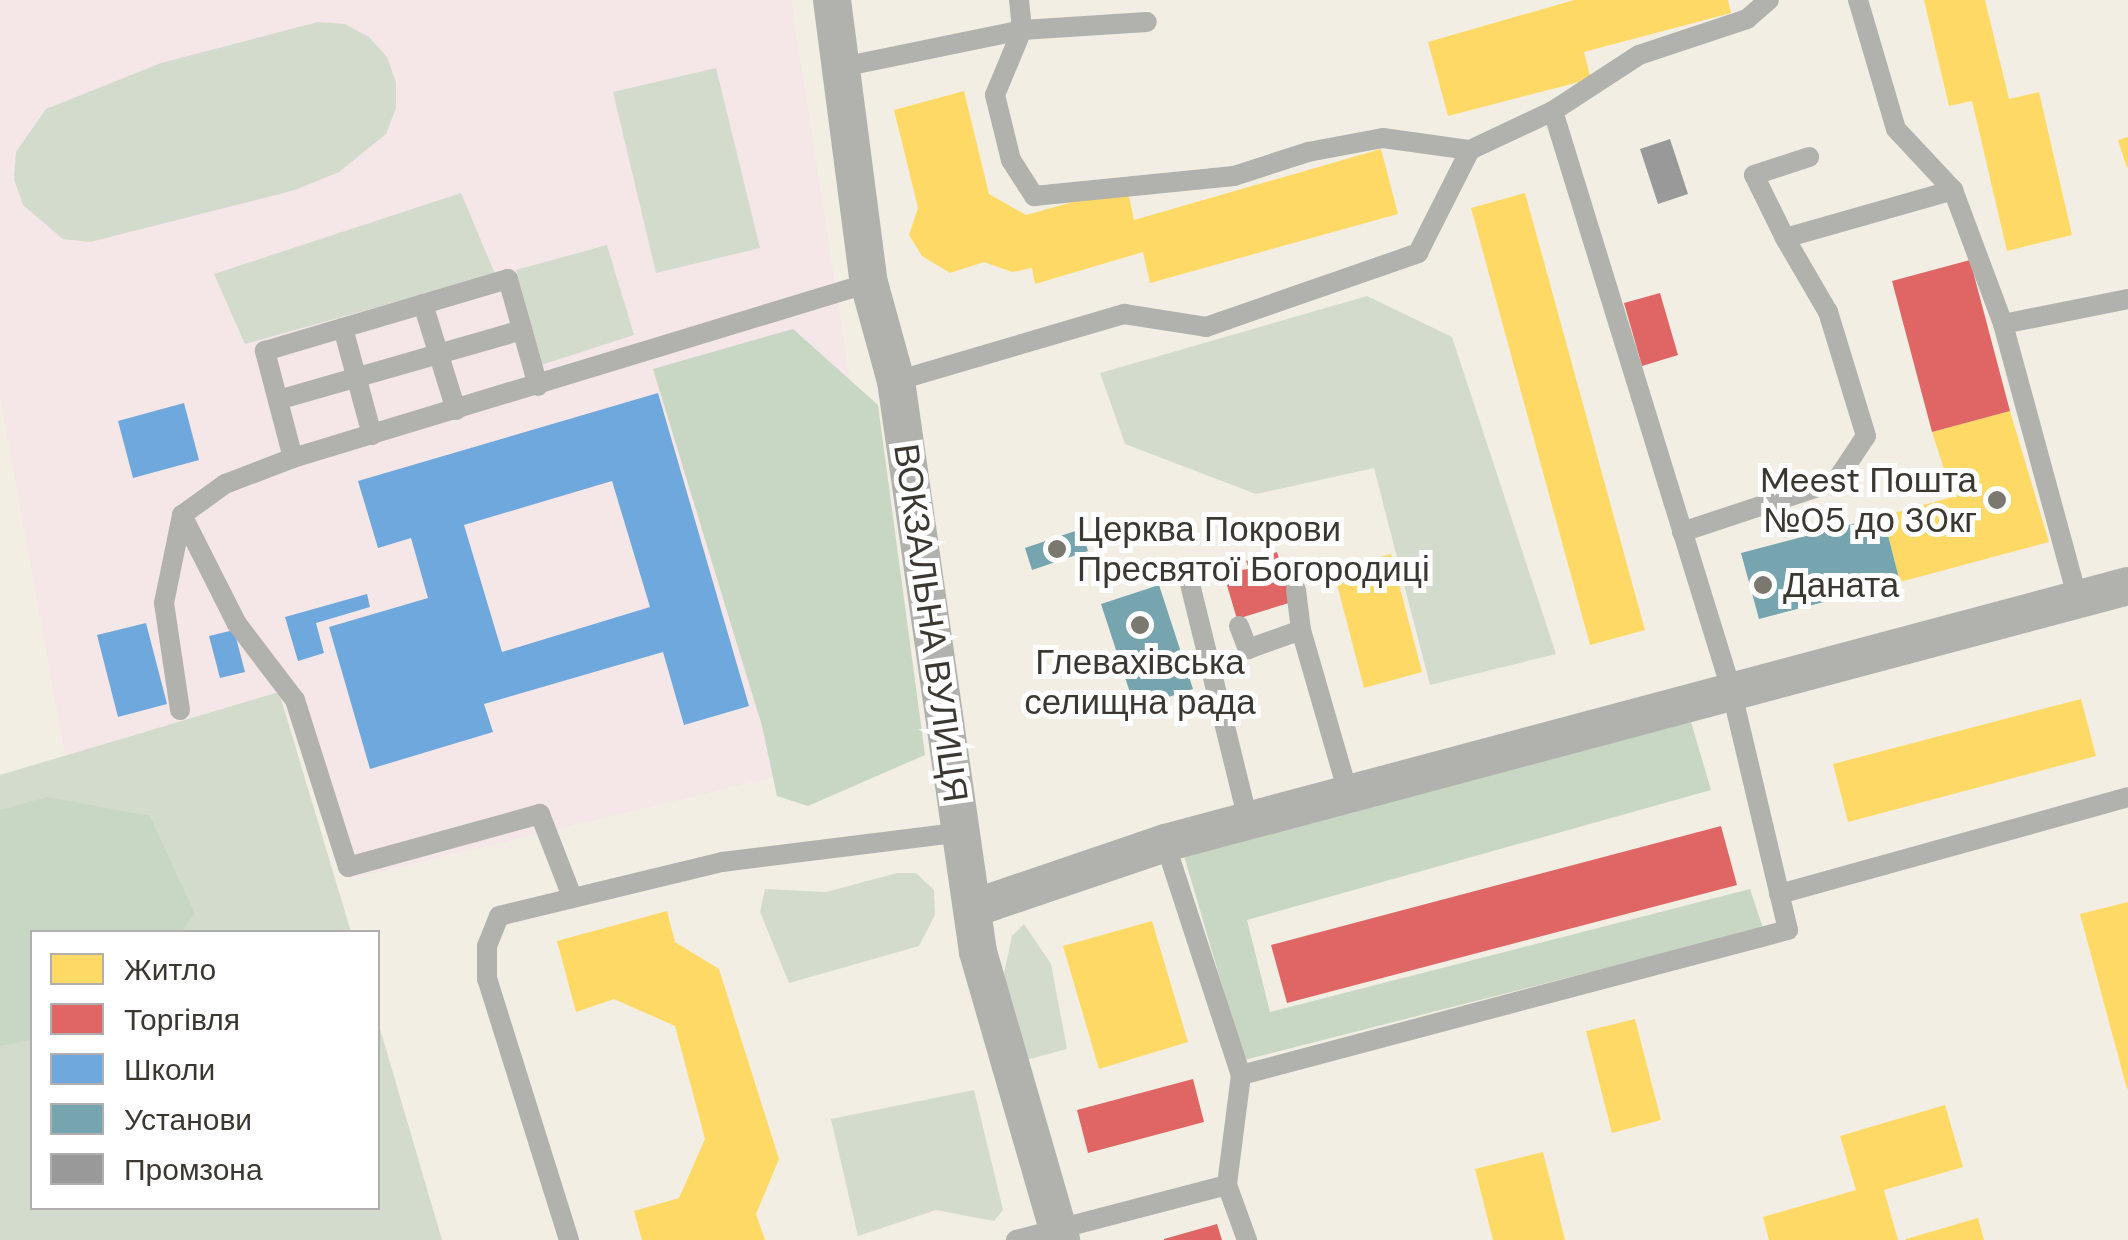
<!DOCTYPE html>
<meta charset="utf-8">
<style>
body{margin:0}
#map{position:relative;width:2128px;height:1240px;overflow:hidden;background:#f2eee4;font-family:"DM Sans",sans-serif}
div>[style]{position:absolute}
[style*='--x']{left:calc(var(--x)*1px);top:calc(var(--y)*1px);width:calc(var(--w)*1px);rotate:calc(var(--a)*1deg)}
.education>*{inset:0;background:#f5e6e8}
.green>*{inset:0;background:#d3dbcd}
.forest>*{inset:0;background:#c8d7c4}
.homes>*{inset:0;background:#ffd966}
.shops>*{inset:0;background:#e06666}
.schools>*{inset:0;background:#6fa8dc}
.public>*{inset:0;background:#76a5af}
.industry>*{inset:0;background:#999}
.service>*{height:20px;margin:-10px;padding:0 10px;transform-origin:10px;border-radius:10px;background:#b1b2ad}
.minor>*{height:38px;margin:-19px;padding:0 19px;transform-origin:19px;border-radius:19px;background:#b1b2ad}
.dots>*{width:28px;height:28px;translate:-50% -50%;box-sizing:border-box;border:5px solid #fff;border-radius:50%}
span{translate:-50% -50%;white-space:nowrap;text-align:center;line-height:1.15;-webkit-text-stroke:10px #fff;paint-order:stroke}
.poi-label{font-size:35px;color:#3b3831}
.right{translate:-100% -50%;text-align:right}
.left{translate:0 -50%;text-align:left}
.street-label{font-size:35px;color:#3b3831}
.legend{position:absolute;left:30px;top:930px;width:350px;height:280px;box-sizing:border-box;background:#fff;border:2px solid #b1afad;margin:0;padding:12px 18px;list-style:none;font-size:30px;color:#3b3831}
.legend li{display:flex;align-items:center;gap:20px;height:50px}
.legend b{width:50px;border:2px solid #b1afad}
</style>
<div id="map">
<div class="education">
<i style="clip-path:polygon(0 0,791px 0,909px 762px,841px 761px,349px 879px,279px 692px,65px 755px,0 396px)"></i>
</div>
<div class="green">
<i style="clip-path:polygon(318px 22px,345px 24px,369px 37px,387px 57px,396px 82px,396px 108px,386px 134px,339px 172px,295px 190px,90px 242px,63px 239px,23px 205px,14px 179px,16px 152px,46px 109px,161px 63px)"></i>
<i style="clip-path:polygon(716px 68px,760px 248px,656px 273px,613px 92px)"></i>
<i style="clip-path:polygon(461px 193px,495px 274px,245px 344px,214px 274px)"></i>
<i style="clip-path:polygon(607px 245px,634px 335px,541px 365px,516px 270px)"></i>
<i style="clip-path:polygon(1367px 296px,1452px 337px,1556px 654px,1430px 685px,1374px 468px,1256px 494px,1125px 444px,1100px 373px)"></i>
<i style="clip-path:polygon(279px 692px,351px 932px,32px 932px,32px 1208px,378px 1208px,378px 1022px,442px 1240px,0 1240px,0 775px)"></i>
<i style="clip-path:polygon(897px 873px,916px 873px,934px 890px,935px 915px,919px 946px,789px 983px,760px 912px,765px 889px,826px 892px)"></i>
<i style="clip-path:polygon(1024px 924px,1051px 964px,1067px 1049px,1022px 1061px,1001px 987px,1012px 936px)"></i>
<i style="clip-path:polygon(974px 1090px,1003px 1210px,994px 1221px,936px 1210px,858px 1236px,831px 1119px)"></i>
</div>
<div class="forest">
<i style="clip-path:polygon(793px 329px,878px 405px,925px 755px,808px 806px,777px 796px,762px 726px,653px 369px)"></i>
<i style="clip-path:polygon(1691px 722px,1711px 790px,1247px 920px,1270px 1012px,1750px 889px,1763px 928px,1244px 1060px,1184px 856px)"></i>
<i style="clip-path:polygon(47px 797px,150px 816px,195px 914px,181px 932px,32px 932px,32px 1040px,0 1046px,0 810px)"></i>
</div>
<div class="homes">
<i style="clip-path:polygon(1574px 0,1728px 0,1731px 13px,1584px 52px,1591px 79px,1448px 116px,1428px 42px)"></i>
<i style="clip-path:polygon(1924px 0,1985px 0,2009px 99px,2039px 92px,2072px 235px,2007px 251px,1972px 101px,1949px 106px)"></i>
<i style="clip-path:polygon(964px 91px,989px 194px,1026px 215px,1127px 187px,1134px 220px,1381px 149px,1398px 214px,1150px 283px,1143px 252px,1035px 284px,1032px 268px,1012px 272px,984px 262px,950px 273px,922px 256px,909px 235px,918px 208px,894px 110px)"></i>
<i style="clip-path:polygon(2128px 137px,2128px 167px,2127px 168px,2118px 140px)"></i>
<i style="clip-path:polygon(1525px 193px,1645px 630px,1590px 645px,1471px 208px)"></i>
<i style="clip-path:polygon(2010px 411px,2049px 542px,1900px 582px,1883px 516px,1953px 497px,1932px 432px)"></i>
<i style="clip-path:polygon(1391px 554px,1422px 672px,1364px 688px,1333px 569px)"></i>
<i style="clip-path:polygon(2081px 699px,2096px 756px,1848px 822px,1833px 764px)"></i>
<i style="clip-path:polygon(2128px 902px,2128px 1088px,2127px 1089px,2080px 914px)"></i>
<i style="clip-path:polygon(667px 911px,675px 942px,719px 969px,779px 1159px,756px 1214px,765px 1240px,642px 1240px,634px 1211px,679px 1198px,705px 1139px,675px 1026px,614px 999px,576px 1012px,557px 941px)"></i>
<i style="clip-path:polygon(1152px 921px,1188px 1042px,1099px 1069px,1063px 946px)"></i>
<i style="clip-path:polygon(1635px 1019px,1661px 1120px,1612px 1133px,1586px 1031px)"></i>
<i style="clip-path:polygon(1945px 1105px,1963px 1167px,1884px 1190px,1898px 1240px,1769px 1240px,1763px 1217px,1856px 1190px,1840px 1136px)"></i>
<i style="clip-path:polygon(1543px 1152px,1565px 1240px,1493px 1240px,1475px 1169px)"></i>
<i style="clip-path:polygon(1978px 1218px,1984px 1240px,1906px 1240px,1906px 1239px)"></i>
</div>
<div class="shops">
<i style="clip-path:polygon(1970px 260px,2010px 411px,1932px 432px,1892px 281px)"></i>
<i style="clip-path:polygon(1660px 293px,1678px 355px,1642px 366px,1624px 303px)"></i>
<i style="clip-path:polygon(1277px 552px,1292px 602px,1237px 619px,1223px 572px,1249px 569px,1246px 561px)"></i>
<i style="clip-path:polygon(1721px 826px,1737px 885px,1287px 1003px,1271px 945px)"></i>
<i style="clip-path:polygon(1193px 1079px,1204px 1122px,1088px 1153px,1077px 1110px)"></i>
<i style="clip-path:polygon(1217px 1224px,1222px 1240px,1164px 1240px,1164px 1239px)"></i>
</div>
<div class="schools">
<i style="clip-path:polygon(evenodd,658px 393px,749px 706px,684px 725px,663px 652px,484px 704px,493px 732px,370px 769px,329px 627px,428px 598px,411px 538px,378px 548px,358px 481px,658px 393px,612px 481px,650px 607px,502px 652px,464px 525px,612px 481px)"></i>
<i style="clip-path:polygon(184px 403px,199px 460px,133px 478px,118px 421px)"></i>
<i style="clip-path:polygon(367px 594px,370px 607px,316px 623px,324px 653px,298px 661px,285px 617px)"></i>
<i style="clip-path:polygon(146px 623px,167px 704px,118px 717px,97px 635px)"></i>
<i style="clip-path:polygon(234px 630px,245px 672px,220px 678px,209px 636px)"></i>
</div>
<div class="public">
<i style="clip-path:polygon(1883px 516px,1900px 582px,1759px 619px,1741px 553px)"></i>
<i style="clip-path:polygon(1081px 529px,1088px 551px,1032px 570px,1025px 548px)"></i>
<i style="clip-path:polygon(1159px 585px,1193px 689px,1135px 708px,1101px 604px)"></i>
</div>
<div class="industry">
<i style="clip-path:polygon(1670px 139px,1688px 194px,1658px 204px,1640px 149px)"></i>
</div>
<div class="service">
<i style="--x:1019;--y:0;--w:30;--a:84"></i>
<i style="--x:1022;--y:30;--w:70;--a:112.6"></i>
<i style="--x:995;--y:95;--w:67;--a:76.2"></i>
<i style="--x:1011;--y:160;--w:43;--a:57.4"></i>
<i style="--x:1034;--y:196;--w:201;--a:-5.7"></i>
<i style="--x:1234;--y:176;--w:78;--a:-18"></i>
<i style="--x:1308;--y:152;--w:76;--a:-10.6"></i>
<i style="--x:1383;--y:138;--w:88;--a:7.9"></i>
<i style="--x:1858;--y:0;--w:134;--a:73.6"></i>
<i style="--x:1896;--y:129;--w:83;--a:46.9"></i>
<i style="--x:1953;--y:190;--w:143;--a:69.5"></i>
<i style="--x:2003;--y:324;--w:287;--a:74.8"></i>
<i style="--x:842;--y:67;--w:184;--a:-11.6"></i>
<i style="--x:1022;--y:30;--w:125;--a:-3.7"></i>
<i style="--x:1785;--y:238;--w:70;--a:-116.2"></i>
<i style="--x:1754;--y:175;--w:58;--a:-18.1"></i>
<i style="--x:423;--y:304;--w:111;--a:72.7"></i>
<i style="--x:2003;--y:324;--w:127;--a:-11.3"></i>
<i style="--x:343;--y:328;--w:111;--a:74.8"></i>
<i style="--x:896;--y:381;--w:238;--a:-16.4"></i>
<i style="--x:1124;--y:314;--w:83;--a:9"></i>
<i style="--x:1206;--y:327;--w:225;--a:-19.2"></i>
<i style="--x:1418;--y:253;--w:115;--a:-63.2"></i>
<i style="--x:1470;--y:150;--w:92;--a:-25.2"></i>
<i style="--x:278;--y:400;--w:254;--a:-16"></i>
<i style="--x:293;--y:458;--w:111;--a:-104.7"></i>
<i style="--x:265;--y:351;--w:253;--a:-16.5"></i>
<i style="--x:508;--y:279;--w:111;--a:74.3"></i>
<i style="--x:1682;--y:532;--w:162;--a:-18.3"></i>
<i style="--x:1836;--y:481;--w:54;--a:-56.3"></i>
<i style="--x:1866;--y:436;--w:130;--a:-107"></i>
<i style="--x:1828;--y:312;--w:86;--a:-120.2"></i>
<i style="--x:1785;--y:238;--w:175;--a:-15.9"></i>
<i style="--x:1190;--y:584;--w:243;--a:76.2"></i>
<i style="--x:1296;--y:590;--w:40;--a:82.9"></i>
<i style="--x:1239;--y:626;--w:25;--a:69"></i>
<i style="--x:1248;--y:649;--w:56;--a:-19.7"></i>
<i style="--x:1301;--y:630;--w:170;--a:73.9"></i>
<i style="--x:180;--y:710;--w:108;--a:-98.5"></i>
<i style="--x:164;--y:603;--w:90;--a:-78.4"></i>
<i style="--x:1165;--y:843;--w:244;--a:71.9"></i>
<i style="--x:1241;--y:1075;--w:566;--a:-14.85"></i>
<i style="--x:1788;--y:930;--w:248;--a:-103.3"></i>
<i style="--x:1731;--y:689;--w:605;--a:-107.12"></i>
<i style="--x:1553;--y:111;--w:103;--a:-33.1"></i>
<i style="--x:1639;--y:55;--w:114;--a:-18.4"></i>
<i style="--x:1747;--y:19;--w:29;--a:-41"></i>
<i style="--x:571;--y:894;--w:86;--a:-111.2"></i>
<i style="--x:540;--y:814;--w:199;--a:164.6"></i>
<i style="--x:348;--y:867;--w:175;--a:-107.6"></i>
<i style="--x:295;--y:700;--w:96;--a:-127.3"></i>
<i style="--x:237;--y:624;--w:122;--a:-116.8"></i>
<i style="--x:182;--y:515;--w:53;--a:-35.8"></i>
<i style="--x:225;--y:484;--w:73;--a:-20.9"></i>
<i style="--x:293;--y:458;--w:602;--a:-16.9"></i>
<i style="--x:1779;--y:894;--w:362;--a:-15.5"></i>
<i style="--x:1241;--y:1075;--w:111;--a:97.3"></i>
<i style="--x:1227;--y:1185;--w:59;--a:70"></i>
<i style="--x:569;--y:1240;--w:274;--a:-107.4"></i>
<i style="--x:487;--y:979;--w:33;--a:-90"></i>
<i style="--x:487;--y:946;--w:32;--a:-68"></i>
<i style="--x:499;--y:916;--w:229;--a:-13.6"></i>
<i style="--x:722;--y:862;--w:242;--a:-7.1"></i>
<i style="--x:1016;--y:1240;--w:218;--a:-14.6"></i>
</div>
<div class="minor">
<i style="--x:832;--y:0;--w:285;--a:82.6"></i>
<i style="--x:869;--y:283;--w:102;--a:74.6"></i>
<i style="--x:896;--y:381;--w:577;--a:81.83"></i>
<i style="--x:978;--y:952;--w:300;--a:73.9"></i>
<i style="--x:974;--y:908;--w:202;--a:-18.8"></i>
<i style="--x:1165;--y:843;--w:997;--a:-14.94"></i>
</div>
<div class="dots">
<i style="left:1997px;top:500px;background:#7b7870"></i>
<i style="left:1057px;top:549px;background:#7b7870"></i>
<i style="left:1763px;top:585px;background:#7b7870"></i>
<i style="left:1140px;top:625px;background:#7b7870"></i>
</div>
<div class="poi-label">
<span class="right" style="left:1977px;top:500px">Meest Пошта<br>№05 до 30кг</span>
<span class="left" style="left:1077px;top:549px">Церква Покрови<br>Пресвятої Богородиці</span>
<span class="left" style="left:1783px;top:585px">Даната</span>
<span style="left:1140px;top:682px">Глевахівська<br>селищна рада</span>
</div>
<div class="street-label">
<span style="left:931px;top:623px;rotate:82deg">ВОКЗАЛЬНА ВУЛИЦЯ</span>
</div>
<ul class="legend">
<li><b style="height:28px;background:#ffd966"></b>Житло</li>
<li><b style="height:28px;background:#e06666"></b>Торгівля</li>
<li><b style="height:28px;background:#6fa8dc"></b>Школи</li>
<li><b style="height:28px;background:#76a5af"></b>Установи</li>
<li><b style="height:28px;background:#999"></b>Промзона</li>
</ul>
</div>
